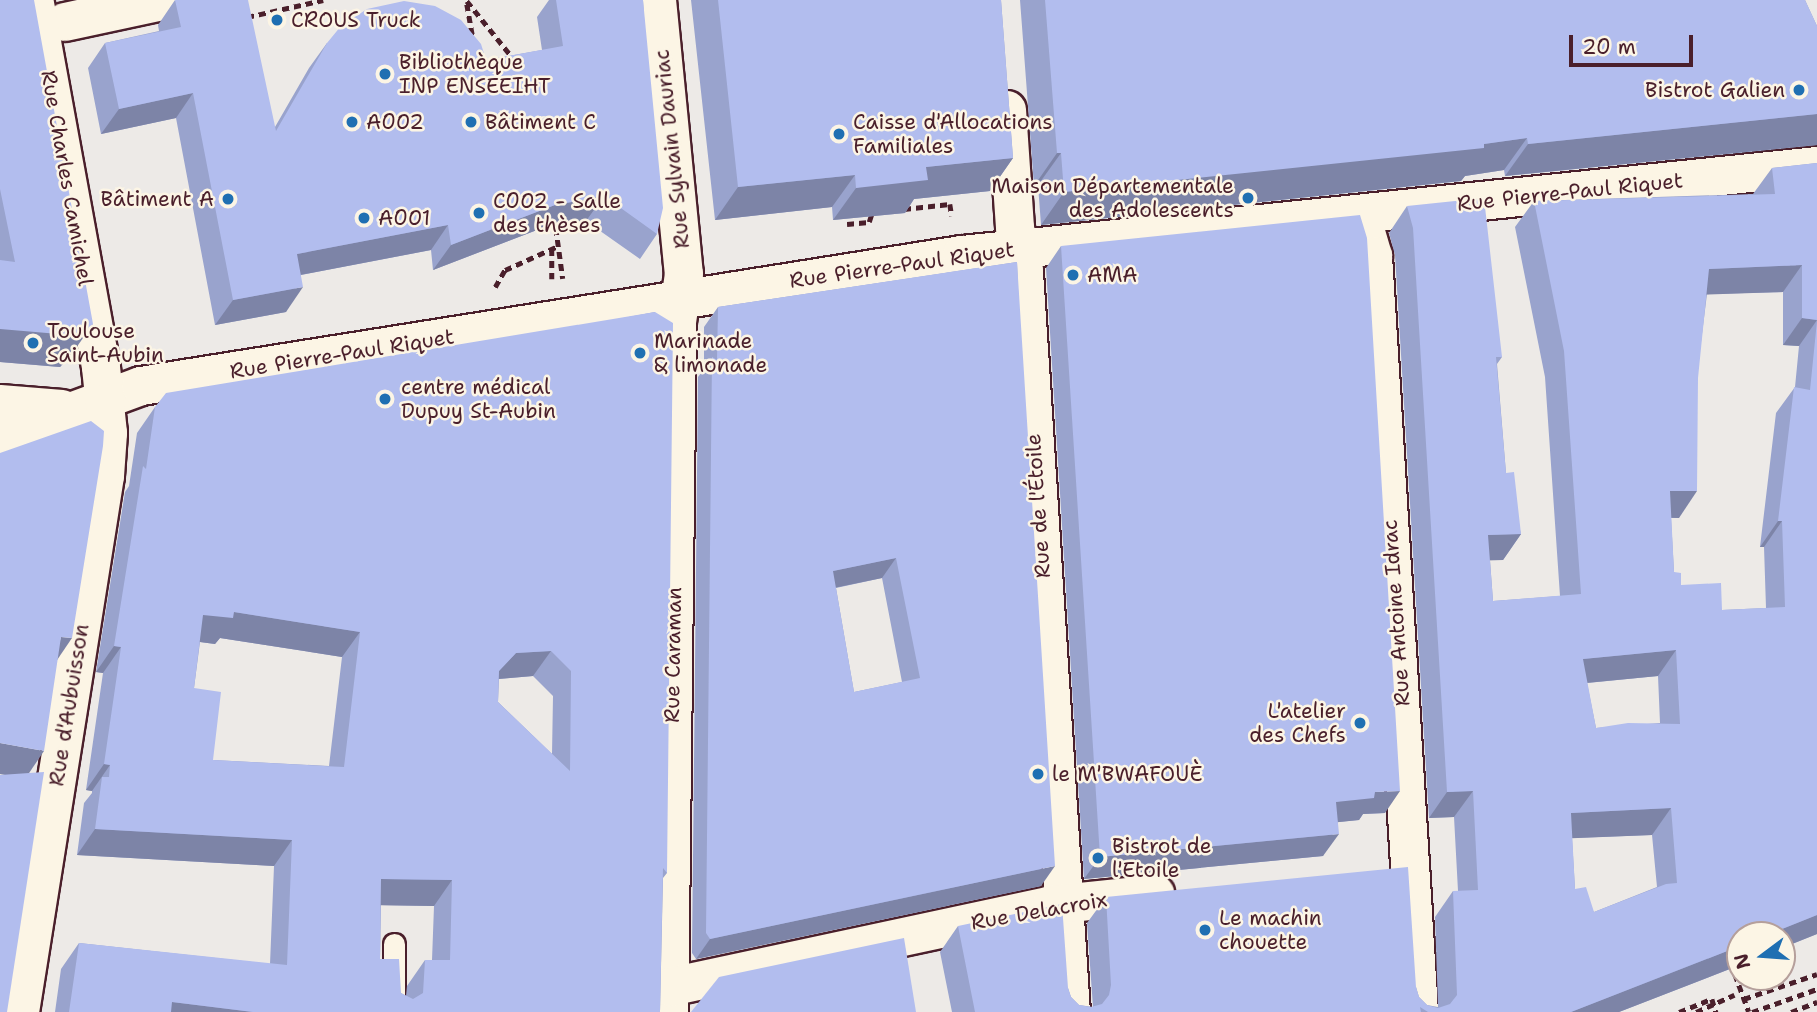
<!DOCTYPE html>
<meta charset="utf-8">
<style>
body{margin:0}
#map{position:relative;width:1817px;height:1012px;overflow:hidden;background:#edeae7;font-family:"Shantell Sans",sans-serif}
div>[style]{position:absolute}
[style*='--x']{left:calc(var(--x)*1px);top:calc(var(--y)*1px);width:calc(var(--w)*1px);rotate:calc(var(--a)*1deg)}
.path>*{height:4.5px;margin-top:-2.25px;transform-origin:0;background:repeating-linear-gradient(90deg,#4a1f2b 0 7px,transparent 0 12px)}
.roads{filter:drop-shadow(2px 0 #4a1f2b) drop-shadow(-2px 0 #4a1f2b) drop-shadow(0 2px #4a1f2b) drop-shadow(0 -2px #4a1f2b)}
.lane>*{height:21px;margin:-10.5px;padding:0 10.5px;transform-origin:10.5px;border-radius:10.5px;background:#fcf5e5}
.street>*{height:38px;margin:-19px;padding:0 19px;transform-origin:19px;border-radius:19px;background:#fcf5e5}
.wall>*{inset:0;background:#99a3cd}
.shaded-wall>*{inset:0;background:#7d84a7}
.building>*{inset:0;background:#b2bdee}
.dots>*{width:19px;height:19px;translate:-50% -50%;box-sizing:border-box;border:4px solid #fcf5e5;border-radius:50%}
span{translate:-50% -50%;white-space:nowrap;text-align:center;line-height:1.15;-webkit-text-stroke:5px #fcf5e5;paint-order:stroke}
.poi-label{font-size:21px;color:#4a1f2b}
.left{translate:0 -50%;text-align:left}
.right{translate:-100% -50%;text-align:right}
.street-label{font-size:21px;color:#4a1f2b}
.north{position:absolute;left:1726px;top:921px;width:70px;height:70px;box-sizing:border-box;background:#fcf5e5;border:2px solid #b59f9b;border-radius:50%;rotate:254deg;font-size:19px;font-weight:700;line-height:28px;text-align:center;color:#4a1f2b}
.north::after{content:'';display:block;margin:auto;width:24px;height:32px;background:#1f6fb2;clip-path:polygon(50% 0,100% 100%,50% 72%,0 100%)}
.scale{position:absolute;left:1569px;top:35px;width:124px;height:32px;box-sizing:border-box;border:4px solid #4a1f2b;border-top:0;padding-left:9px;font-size:21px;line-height:24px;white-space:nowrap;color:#4a1f2b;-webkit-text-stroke:5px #fcf5e5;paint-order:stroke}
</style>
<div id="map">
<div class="path">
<i style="--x:467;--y:1;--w:73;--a:51.1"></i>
<i style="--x:467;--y:4;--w:34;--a:80"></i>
<i style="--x:247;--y:17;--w:78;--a:-12.6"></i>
<i style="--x:904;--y:209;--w:46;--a:-6.2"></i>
<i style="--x:950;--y:204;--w:12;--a:81"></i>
<i style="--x:847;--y:224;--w:22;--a:-5"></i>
<i style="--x:869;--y:222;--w:9;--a:-72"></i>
<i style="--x:556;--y:228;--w:51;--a:82.2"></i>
<i style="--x:552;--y:249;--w:30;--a:90"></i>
<i style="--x:495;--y:287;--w:20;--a:-60"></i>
<i style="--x:505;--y:270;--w:60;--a:-24.4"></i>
<i style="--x:1735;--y:974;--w:40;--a:69.8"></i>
<i style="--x:1744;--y:999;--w:77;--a:-18.9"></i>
<i style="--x:1679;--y:1012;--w:35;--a:-22"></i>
<i style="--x:1712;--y:999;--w:14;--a:73"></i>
<i style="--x:1696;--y:1012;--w:42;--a:-24.1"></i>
<i style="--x:1752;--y:1012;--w:69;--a:-19.5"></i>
<i style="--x:1791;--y:1012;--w:28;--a:-21"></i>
</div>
<div class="roads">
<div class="lane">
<i style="--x:394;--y:1012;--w:68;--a:-90"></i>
</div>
<div class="street">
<i style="--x:657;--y:0;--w:275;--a:84.4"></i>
<i style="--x:684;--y:274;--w:49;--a:98.3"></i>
<i style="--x:677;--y:322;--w:690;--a:90.66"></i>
<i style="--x:65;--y:22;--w:105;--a:-12.1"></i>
<i style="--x:1007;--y:110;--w:118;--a:86.1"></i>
<i style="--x:1015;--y:228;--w:45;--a:78.4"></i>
<i style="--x:1024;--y:272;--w:741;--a:86.37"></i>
<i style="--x:1361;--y:215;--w:43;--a:73.7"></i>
<i style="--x:1373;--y:256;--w:757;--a:86.52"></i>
<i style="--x:0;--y:404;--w:62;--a:4.6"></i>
<i style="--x:0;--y:438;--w:150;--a:-20.2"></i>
<i style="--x:141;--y:386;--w:831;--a:-9.07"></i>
<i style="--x:962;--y:255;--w:860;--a:-5.94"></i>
<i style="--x:670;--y:987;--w:390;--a:-12.1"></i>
<i style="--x:1051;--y:905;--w:105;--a:-6"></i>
<i style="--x:20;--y:1012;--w:543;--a:-80.99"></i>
<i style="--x:105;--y:476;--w:43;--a:-86"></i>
<i style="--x:108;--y:433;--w:66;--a:-96.1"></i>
<i style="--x:101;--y:367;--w:373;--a:-100.3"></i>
</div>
</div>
<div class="wall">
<i style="clip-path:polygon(0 0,71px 355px,60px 367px,0 362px)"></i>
<i style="clip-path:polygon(175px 0,275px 127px,309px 68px,327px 43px,486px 60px,542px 50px,537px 17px,549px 0,643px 0,657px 234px,640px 259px,586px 221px,537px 230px,433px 270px,431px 250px,301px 275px,286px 312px,215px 325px,176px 118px,101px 134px,88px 68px,105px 43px,159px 31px,158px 25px)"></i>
<i style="clip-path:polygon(691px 0,1001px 0,1013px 158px,990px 191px,914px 199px,905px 213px,833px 220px,832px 207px,715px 220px)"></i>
<i style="clip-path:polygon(1020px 0,1805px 0,1817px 26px,1817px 145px,1505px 176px,1504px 170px,1465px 176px,1461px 181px,1041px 225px,1038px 185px,1034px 186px)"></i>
<i style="clip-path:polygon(evenodd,1817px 163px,1817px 934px,1782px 948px,1782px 935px,1740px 935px,1740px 965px,1619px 1012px,952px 1012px,940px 952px,958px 926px,1068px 988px,1071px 997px,1079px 1005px,1093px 1007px,1087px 923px,1106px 897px,1416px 987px,1419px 997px,1427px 1005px,1438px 1007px,1435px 917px,1453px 891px,1458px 891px,1454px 817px,1429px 818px,1395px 255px,1389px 233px,1407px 206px,1502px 357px,1497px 364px,1506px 473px,1521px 534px,1503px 560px,1490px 560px,1493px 601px,1560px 596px,1545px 377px,1515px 227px,1534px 201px,1753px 194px,1772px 168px,1817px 163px,1783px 292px,1783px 345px,1799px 346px,1795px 387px,1776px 413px,1760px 547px,1764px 547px,1766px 608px,1722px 610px,1681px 585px,1674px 572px,1671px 518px,1679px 518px,1707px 294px,1783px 292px,1817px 163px,1658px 676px,1660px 723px,1596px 728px,1587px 683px,1658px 676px,1817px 163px,1652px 835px,1657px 887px,1594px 912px,1575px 889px,1572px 838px,1652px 835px)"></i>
<i style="clip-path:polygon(1061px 246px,1385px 813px,1363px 814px,1359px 820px,1338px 822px,1323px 856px,1084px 879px,1046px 268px)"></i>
<i style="clip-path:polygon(evenodd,1017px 262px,1041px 886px,696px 959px,692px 953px,698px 377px,704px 369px,704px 327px,718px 307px,1017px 262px,882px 578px,902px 682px,854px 692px,836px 588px,882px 578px)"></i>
<i style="clip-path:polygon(evenodd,655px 312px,667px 873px,663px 878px,660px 1012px,55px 1012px,61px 969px,79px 943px,270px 964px,274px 866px,77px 855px,84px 803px,92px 793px,92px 791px,86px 790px,103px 673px,96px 672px,125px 492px,129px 486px,137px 433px,155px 407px,655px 312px,220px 638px,342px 657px,329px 766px,213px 760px,194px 688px,200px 642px,215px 644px,220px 638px,655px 312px,533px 676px,553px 696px,552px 754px,498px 702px,499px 679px,533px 676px,655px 312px,381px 905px,434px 906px,432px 960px,425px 960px,407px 986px,406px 996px,401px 993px,380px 959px,381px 905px)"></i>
</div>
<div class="shaded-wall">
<i style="clip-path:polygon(193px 93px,176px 118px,101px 134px,119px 109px)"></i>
<i style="clip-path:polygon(1817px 114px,1817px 145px,1505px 176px,1528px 144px)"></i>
<i style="clip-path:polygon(1527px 138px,1504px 170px,1465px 176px,1461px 181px,1041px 225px,1064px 192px,1484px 144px)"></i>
<i style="clip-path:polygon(1057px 153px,1061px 153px,1038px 185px,1034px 186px)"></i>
<i style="clip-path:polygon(1013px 158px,990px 191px,914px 199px,905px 213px,833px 220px,856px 188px,926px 167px)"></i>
<i style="clip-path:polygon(855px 175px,832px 207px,715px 220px,738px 187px)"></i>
<i style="clip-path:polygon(604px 196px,586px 221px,537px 230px,433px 270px,451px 245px,555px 205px)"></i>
<i style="clip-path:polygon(448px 225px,431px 250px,279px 279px,297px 254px)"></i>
<i style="clip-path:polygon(1802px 265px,1783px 292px,1691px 295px,1709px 269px)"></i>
<i style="clip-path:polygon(303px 287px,286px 312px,215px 325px,233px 300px)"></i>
<i style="clip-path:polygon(1802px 318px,1817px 320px,1799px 346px,1783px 345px)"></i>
<i style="clip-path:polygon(93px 324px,71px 355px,60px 367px,0 362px,0 329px)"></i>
<i style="clip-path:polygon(1670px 491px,1697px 491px,1679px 518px,1652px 517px)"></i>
<i style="clip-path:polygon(1778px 521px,1782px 521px,1764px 547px,1760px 547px)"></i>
<i style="clip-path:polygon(1521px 534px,1503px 560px,1470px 561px,1488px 535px)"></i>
<i style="clip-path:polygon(896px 558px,882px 578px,819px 591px,833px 571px)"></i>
<i style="clip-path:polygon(234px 612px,360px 632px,342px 657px,220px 638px,215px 644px,185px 640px,203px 615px)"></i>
<i style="clip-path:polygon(61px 637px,72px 638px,53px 666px)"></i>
<i style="clip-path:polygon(114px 646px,121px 647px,103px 673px,96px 672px)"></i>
<i style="clip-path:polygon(1676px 650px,1658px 676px,1565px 685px,1583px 659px)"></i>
<i style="clip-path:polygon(551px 651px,533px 676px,498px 679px,499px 671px,516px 653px)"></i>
<i style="clip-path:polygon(0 743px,44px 751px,25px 779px,0 774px)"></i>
<i style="clip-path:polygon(104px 764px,110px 765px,92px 791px,86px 790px)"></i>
<i style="clip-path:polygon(1400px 791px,1385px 813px,1363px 814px,1359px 820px,1320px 824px,1336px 802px,1375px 792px)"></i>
<i style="clip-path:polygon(1473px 791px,1454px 817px,1429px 818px,1447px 792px)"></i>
<i style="clip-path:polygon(1671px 808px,1652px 835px,1553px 839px,1571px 813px)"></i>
<i style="clip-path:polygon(95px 829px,292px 840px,274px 866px,77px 855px)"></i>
<i style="clip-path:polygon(1339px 834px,1323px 856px,1084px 879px,1100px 857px)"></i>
<i style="clip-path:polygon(1055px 866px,1041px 886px,696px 959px,710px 939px)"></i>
<i style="clip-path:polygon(381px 879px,452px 880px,434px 906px,363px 905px)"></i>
<i style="clip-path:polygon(1817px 915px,1817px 934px,1782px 948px,1782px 935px,1767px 935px)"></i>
<i style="clip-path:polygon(1740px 946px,1740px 965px,1619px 1012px,1571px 1012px)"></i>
<i style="clip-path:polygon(172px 1002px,253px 1012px,165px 1012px)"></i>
</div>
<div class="building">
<i style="clip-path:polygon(0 0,34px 0,93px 324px,82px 336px,0 329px,0 260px,15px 262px,0 189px)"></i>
<i style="clip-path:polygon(175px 0,248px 0,276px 131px,327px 43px,341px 26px,367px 9px,404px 1px,435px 6px,461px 20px,481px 44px,486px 60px,563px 46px,556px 0,643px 0,663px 208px,657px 234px,604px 196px,555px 205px,451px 245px,448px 225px,297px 254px,303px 287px,233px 300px,193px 93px,119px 109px,105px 43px,181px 27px)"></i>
<i style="clip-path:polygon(718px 0,1001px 0,1013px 158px,926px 167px,928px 180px,856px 188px,855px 175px,738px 187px)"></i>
<i style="clip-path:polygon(1045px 0,1805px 0,1817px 26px,1817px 114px,1528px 144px,1527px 138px,1484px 144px,1484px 148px,1064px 192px,1061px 153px,1057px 153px)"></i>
<i style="clip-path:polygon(evenodd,1817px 163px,1817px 320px,1802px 318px,1802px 265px,1709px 269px,1698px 378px,1697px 491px,1670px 491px,1674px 572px,1681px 573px,1681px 585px,1721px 583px,1722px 610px,1785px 607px,1782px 521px,1778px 521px,1794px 387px,1810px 390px,1817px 321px,1817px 915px,1767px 935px,1740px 935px,1740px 946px,1571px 1012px,1428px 1012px,1420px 1007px,1421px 1012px,975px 1012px,958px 926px,1062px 904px,1068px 988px,1071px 997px,1079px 1005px,1091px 1007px,1102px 1004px,1109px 995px,1111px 985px,1106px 897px,1408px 867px,1416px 987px,1419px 997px,1427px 1005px,1438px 1008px,1450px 1004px,1457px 995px,1453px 891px,1478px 890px,1473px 791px,1447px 792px,1413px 228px,1407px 206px,1484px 198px,1502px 357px,1496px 357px,1506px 473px,1514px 472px,1521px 534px,1488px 535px,1493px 601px,1581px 594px,1564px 351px,1534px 201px,1775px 194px,1772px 168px,1817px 163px,1676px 650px,1680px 724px,1628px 723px,1596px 728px,1583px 659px,1676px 650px,1817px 163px,1671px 808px,1677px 883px,1666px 884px,1594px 912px,1586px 887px,1575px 889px,1571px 813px,1671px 808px)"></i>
<i style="clip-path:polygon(1360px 215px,1367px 238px,1400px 791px,1375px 792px,1374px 798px,1336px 802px,1339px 834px,1100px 857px,1061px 246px)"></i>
<i style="clip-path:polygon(evenodd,1017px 262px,1055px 866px,710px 939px,706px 933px,712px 357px,717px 360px,718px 307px,1017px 262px,896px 558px,920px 678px,854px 692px,833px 571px,896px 558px)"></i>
<i style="clip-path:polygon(evenodd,655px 312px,673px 323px,667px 873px,663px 868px,660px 1012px,253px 1012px,172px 1002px,171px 1012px,69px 1012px,79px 943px,287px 965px,292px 840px,95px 829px,102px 777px,109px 777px,110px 765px,104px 764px,121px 647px,114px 646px,143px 466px,146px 469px,155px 407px,166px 393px,655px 312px,234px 612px,360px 632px,344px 767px,213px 760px,221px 692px,194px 688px,203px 615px,233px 618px,234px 612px,655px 312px,551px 651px,571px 671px,570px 771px,498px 702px,499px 671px,516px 653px,551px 651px,655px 312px,381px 879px,452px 880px,450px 960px,425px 960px,423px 993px,413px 999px,401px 993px,399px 959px,380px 959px,381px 879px)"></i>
<i style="clip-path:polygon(91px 421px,104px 431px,103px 446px,72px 638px,61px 637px,44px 751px,0 743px,0 453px)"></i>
<i style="clip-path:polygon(44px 772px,7px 1012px,0 1012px,0 775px)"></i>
<i style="clip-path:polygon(904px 938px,916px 1012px,691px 1012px,719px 977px)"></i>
</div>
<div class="dots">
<i style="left:277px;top:20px;background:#1f6fb2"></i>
<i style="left:385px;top:74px;background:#1f6fb2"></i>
<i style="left:1799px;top:90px;background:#1f6fb2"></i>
<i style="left:352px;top:122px;background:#1f6fb2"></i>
<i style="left:471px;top:122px;background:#1f6fb2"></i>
<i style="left:839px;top:134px;background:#1f6fb2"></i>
<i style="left:1248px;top:198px;background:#1f6fb2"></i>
<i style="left:228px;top:199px;background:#1f6fb2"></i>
<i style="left:479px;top:213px;background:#1f6fb2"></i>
<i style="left:364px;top:218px;background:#1f6fb2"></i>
<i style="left:1073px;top:275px;background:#1f6fb2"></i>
<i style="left:33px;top:343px;background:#1f6fb2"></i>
<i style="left:640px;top:353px;background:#1f6fb2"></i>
<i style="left:385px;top:399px;background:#1f6fb2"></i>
<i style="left:1360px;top:723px;background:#1f6fb2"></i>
<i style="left:1038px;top:774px;background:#1f6fb2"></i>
<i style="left:1098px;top:858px;background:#1f6fb2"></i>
<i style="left:1205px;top:930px;background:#1f6fb2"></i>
</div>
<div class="poi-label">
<span class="left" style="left:291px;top:20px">CROUS Truck</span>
<span class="left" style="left:399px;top:74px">Bibliothèque<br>INP ENSEEIHT</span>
<span class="right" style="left:1785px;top:90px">Bistrot Galien</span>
<span class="left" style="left:366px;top:122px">A002</span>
<span class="left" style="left:485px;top:122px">Bâtiment C</span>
<span class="left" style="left:853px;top:134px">Caisse d'Allocations<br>Familiales</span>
<span class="right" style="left:1234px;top:198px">Maison Départementale<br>des Adolescents</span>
<span class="right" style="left:214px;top:199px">Bâtiment A</span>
<span class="left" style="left:493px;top:213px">C002 - Salle<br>des thèses</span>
<span class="left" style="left:378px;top:218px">A001</span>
<span class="left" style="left:1087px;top:275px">AMA</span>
<span class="left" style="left:47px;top:343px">Toulouse<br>Saint-Aubin</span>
<span class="left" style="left:654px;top:353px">Marinade<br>&amp; limonade</span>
<span class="left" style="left:401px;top:399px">centre médical<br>Dupuy St-Aubin</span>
<span class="right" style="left:1346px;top:723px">L'atelier<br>des Chefs</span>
<span class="left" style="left:1052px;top:774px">le M'BWAFOUÈ</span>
<span class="left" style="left:1112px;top:858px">Bistrot de<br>l'Etoile</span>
<span class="left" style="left:1219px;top:930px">Le machin<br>chouette</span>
</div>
<div class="street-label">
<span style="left:672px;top:149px;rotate:-96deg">Rue Sylvain Dauriac</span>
<span style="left:67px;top:178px;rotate:80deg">Rue Charles Camichel</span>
<span style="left:1570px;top:192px;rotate:-6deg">Rue Pierre-Paul Riquet</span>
<span style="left:902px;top:265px;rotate:-8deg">Rue Pierre-Paul Riquet</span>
<span style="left:342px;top:354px;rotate:-9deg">Rue Pierre-Paul Riquet</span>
<span style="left:1038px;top:506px;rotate:-94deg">Rue de l'Étoile</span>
<span style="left:1396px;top:613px;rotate:-94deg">Rue Antoine Idrac</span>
<span style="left:673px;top:655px;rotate:-89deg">Rue Caraman</span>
<span style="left:69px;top:705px;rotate:-81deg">Rue d'Aubuisson</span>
<span style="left:1039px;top:911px;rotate:-10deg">Rue Delacroix</span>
</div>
<div class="north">N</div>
<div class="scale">20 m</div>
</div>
